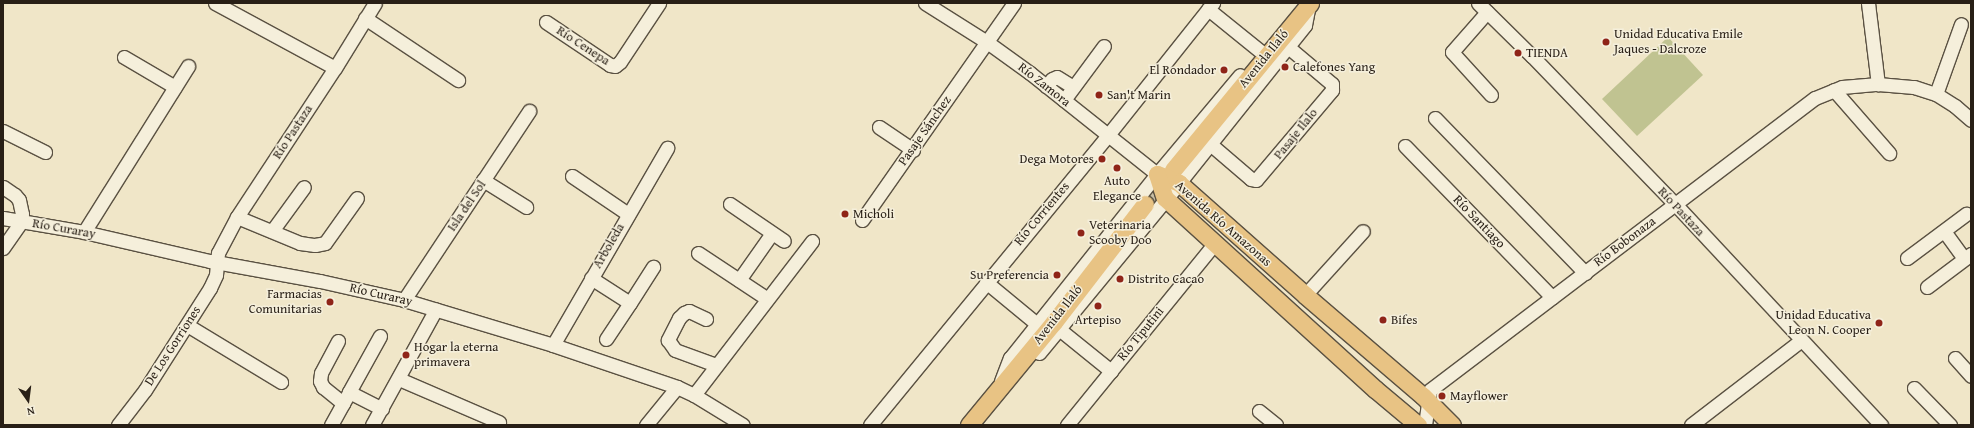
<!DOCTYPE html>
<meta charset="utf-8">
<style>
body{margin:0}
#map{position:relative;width:1974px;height:428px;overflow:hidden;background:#f0e6c8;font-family:"Gentium Book Plus",serif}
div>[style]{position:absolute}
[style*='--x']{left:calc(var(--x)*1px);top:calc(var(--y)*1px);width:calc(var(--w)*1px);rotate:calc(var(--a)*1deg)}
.green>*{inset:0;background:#c0c391}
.major-tunnel>*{height:17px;margin-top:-8.5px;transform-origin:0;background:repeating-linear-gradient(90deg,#c8bea4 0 17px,transparent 0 25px)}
.roads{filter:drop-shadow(1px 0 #5a5142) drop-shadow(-1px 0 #5a5142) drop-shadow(0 1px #5a5142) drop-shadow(0 -1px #5a5142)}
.minor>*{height:13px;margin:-6.5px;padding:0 6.5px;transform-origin:6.5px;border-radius:6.5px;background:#f5efdb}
.major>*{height:17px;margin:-8.5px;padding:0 8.5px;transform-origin:8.5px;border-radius:8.5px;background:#e8c384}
.dots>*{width:11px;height:11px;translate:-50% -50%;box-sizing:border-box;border:2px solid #f5efdb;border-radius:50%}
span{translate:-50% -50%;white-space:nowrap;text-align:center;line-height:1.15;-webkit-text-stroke:3px #f5efdb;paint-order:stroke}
.poi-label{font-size:13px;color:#281f16}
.left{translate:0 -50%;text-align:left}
.right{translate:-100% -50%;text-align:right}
.street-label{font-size:13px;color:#281f16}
.frame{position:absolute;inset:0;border:4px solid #281f16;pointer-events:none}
.north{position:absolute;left:8px;top:380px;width:40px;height:40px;-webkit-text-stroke:3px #f5efdb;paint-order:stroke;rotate:166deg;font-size:11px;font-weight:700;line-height:16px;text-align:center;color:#281f16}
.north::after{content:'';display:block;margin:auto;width:14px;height:18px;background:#281f16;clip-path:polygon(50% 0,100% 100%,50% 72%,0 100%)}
</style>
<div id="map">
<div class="green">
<i style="clip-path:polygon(1668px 37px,1703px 75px,1637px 136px,1602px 99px)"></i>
</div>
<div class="major-tunnel">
<i style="--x:1145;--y:204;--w:36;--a:-51"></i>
</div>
<div class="roads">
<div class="minor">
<i style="--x:215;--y:3;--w:136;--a:28.4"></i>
<i style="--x:925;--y:3;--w:73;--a:32.2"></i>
<i style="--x:987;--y:42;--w:53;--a:35.8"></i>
<i style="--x:1030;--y:73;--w:162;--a:38.5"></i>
<i style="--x:1478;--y:3;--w:76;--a:44.5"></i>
<i style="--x:1532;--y:56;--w:207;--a:46"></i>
<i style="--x:1676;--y:205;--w:301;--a:47"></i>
<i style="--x:1868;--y:3;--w:82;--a:83"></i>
<i style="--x:1208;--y:9;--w:67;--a:38.9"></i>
<i style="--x:1487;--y:12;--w:53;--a:131.2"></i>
<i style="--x:1452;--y:52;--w:58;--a:47.8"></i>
<i style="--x:365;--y:18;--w:112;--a:33.7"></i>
<i style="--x:546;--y:22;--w:77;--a:33.9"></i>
<i style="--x:610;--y:65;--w:5;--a:11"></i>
<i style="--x:615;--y:66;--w:6;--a:-39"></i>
<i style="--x:620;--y:62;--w:71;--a:-56.5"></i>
<i style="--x:124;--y:57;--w:59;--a:30.5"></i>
<i style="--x:1046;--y:86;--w:9;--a:-49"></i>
<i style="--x:1052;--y:79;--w:5;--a:-22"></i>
<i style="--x:1057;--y:77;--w:19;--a:32"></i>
<i style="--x:1834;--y:90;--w:84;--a:48.9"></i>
<i style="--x:1936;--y:94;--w:74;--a:-70.3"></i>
<i style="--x:1064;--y:100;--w:67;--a:-53.5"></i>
<i style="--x:1435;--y:118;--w:216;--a:45.9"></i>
<i style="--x:879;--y:127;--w:41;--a:34.1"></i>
<i style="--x:3;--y:131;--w:47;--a:26.6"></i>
<i style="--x:1209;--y:143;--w:55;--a:40.6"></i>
<i style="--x:1251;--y:179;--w:5;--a:11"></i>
<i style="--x:1256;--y:180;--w:118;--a:-49.8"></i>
<i style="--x:1332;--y:90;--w:6;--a:-90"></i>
<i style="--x:1332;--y:84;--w:59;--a:-139.8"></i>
<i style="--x:1405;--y:146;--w:211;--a:45.8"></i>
<i style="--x:572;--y:176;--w:68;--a:34.2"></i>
<i style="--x:483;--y:180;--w:51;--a:32.1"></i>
<i style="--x:3;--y:187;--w:14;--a:34"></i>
<i style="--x:15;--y:195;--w:6;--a:51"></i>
<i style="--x:19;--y:200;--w:14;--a:78"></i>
<i style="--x:22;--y:214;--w:8;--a:97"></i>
<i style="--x:21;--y:222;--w:32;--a:125"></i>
<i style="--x:730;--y:204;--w:65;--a:34.4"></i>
<i style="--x:237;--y:217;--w:68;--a:22.4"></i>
<i style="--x:300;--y:243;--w:15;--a:8"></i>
<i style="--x:315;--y:245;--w:10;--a:-11"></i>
<i style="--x:325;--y:243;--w:55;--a:-54.6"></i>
<i style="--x:3;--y:218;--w:82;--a:9.8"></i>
<i style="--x:84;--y:232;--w:129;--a:13"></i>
<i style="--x:210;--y:261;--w:112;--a:10.3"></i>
<i style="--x:320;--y:281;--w:86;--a:12.7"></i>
<i style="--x:404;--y:300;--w:156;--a:16.8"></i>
<i style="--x:553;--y:345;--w:131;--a:18.7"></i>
<i style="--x:677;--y:387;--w:19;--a:25"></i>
<i style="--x:694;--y:395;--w:57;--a:31.5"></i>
<i style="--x:862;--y:220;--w:265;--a:-55"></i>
<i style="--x:272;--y:231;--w:54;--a:-54"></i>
<i style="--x:1944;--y:231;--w:34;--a:54"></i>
<i style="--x:84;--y:232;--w:196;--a:-57.9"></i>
<i style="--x:698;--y:253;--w:82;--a:33.5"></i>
<i style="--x:1907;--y:258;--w:74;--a:-36.7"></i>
<i style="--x:591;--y:278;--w:46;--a:32.7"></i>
<i style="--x:630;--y:303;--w:43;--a:-57.4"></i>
<i style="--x:739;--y:280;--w:57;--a:-54.9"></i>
<i style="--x:986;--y:282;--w:66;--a:39.5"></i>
<i style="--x:1927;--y:287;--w:55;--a:-36.9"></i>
<i style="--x:1305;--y:295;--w:86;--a:-47.8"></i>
<i style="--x:404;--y:300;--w:227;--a:-56.5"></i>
<i style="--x:706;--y:319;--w:19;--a:-155"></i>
<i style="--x:689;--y:311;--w:5;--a:158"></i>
<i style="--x:684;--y:313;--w:7;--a:135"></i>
<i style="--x:679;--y:318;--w:25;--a:117"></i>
<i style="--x:668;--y:340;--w:12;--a:55"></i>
<i style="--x:675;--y:350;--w:44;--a:20.1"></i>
<i style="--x:187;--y:325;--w:110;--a:31.2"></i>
<i style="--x:1059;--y:329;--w:67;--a:38.9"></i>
<i style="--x:606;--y:339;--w:43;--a:-56.3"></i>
<i style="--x:338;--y:341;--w:36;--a:118"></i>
<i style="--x:321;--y:373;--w:8;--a:97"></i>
<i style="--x:320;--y:381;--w:7;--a:63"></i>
<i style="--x:323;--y:387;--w:26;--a:39"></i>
<i style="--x:553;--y:345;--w:228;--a:-59.9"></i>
<i style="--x:1039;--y:353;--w:220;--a:-50.5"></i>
<i style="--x:1179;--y:183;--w:202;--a:-51.4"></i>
<i style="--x:1305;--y:25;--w:20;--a:-79"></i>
<i style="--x:1955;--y:358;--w:24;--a:48"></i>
<i style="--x:399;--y:379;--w:109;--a:23.3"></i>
<i style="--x:1001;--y:381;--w:25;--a:-69"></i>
<i style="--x:1010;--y:358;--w:236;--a:-51.4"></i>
<i style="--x:1157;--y:174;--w:129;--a:-50"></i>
<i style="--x:1914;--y:388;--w:52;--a:45.8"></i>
<i style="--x:349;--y:392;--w:64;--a:-61"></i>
<i style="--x:694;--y:395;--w:194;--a:-52.5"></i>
<i style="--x:1259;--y:411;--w:22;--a:39"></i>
<i style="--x:118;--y:425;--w:44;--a:-52.4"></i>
<i style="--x:145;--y:390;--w:121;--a:-57.5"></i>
<i style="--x:210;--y:288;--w:14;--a:-65"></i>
<i style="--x:216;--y:275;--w:22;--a:-85"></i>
<i style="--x:218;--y:253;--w:41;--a:-62.2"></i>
<i style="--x:237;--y:217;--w:178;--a:-56.7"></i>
<i style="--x:335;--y:68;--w:76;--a:-58.4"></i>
<i style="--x:331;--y:425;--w:38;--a:-61"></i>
<i style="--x:349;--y:392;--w:37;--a:27"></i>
<i style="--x:372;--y:425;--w:132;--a:-61.1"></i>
<i style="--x:646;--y:425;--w:49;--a:-50.8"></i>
<i style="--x:870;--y:425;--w:375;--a:-50.6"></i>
<i style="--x:1108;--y:135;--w:169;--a:-51.5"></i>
<i style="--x:1067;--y:425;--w:235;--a:-50.9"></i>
<i style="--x:1425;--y:425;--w:35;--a:-82"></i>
<i style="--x:1430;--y:390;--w:483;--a:-37.2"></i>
<i style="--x:1815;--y:98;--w:29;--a:-22"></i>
<i style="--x:1842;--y:87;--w:36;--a:-5"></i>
<i style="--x:1878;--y:84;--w:36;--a:5"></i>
<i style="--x:1914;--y:87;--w:23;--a:18"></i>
<i style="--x:1936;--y:94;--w:22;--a:32"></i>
<i style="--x:1955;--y:106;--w:21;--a:41"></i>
<i style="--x:1691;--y:425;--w:138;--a:-37.6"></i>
</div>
<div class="major">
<i style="--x:1173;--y:170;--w:216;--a:-50.6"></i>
<i style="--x:1157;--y:174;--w:24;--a:22"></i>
<i style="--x:1179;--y:183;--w:169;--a:41.6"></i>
<i style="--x:1305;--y:295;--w:155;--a:40.6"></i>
<i style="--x:1423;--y:396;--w:41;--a:45"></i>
<i style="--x:1157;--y:174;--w:25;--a:72"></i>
<i style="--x:1165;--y:198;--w:284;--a:42.3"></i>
<i style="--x:1375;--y:389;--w:56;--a:39.9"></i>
<i style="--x:969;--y:425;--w:134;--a:-50.5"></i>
<i style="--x:1054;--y:322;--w:149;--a:-52.4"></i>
</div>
</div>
<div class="dots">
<i style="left:1606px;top:42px;background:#8f2418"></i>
<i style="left:1518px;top:53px;background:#8f2418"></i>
<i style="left:1285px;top:67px;background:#8f2418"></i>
<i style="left:1224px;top:70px;background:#8f2418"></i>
<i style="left:1099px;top:95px;background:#8f2418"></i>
<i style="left:1102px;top:159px;background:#8f2418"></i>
<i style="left:1117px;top:168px;background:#8f2418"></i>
<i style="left:845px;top:214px;background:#8f2418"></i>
<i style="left:1081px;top:233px;background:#8f2418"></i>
<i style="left:1057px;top:275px;background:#8f2418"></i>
<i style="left:1120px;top:279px;background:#8f2418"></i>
<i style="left:330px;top:302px;background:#8f2418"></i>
<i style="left:1098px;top:306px;background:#8f2418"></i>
<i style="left:1383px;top:320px;background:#8f2418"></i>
<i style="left:1879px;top:323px;background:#8f2418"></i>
<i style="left:406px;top:355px;background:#8f2418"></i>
<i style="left:1442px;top:396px;background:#8f2418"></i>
</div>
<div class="poi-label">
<span class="left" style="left:1614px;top:42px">Unidad Educativa Emile<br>Jaques - Dalcroze</span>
<span class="left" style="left:1526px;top:53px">TIENDA</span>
<span class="left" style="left:1293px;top:67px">Calefones Yang</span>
<span class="right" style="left:1216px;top:70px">El Rondador</span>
<span class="left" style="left:1107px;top:95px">San't Marin</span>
<span class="right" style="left:1094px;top:159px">Dega Motores</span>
<span style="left:1117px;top:189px">Auto<br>Elegance</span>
<span class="left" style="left:853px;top:214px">Micholi</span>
<span class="left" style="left:1089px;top:233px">Veterinaria<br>Scooby Doo</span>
<span class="right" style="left:1049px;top:275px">Su Preferencia</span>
<span class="left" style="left:1128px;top:279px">Distrito Cacao</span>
<span class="right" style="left:322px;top:302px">Farmacias<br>Comunitarias</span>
<span class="right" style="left:1871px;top:323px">Unidad Educativa<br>Leon N. Cooper</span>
<span style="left:1098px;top:320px">Artepiso</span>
<span class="left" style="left:1391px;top:320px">Bifes</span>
<span class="left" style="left:414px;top:355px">Hogar la eterna<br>primavera</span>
<span class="left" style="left:1450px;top:396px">Mayflower</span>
</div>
<div class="street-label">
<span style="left:583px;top:46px;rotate:33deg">Río Cenepa</span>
<span style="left:1264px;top:59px;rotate:-51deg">Avenida Ilaló</span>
<span style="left:1044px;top:85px;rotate:38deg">Río Zamora</span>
<span style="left:925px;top:131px;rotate:-55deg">Pasaje Sánchez</span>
<span style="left:293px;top:132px;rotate:-57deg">Río Pastaza</span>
<span style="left:1296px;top:134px;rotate:-51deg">Pasaje Ilalo</span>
<span style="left:467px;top:206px;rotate:-56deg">Isla del Sol</span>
<span style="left:1681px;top:212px;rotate:47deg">Río Pastaza</span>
<span style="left:1042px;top:214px;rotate:-50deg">Río Corrientes</span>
<span style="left:1479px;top:222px;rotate:46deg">Río Santiago</span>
<span style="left:1223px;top:224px;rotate:41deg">Avenida Río Amazonas</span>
<span style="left:64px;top:229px;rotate:10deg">Río Curaray</span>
<span style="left:1625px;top:242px;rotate:-37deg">Río Bobonaza</span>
<span style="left:609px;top:246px;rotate:-60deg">Arboleda</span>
<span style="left:381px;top:295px;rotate:13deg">Río Curaray</span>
<span style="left:1058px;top:315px;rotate:-52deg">Avenida Ilaló</span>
<span style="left:1141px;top:334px;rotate:-51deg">Río Tiputini</span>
<span style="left:173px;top:346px;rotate:-57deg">De Los Gorriones</span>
</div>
<div class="frame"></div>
<div class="north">N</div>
</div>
